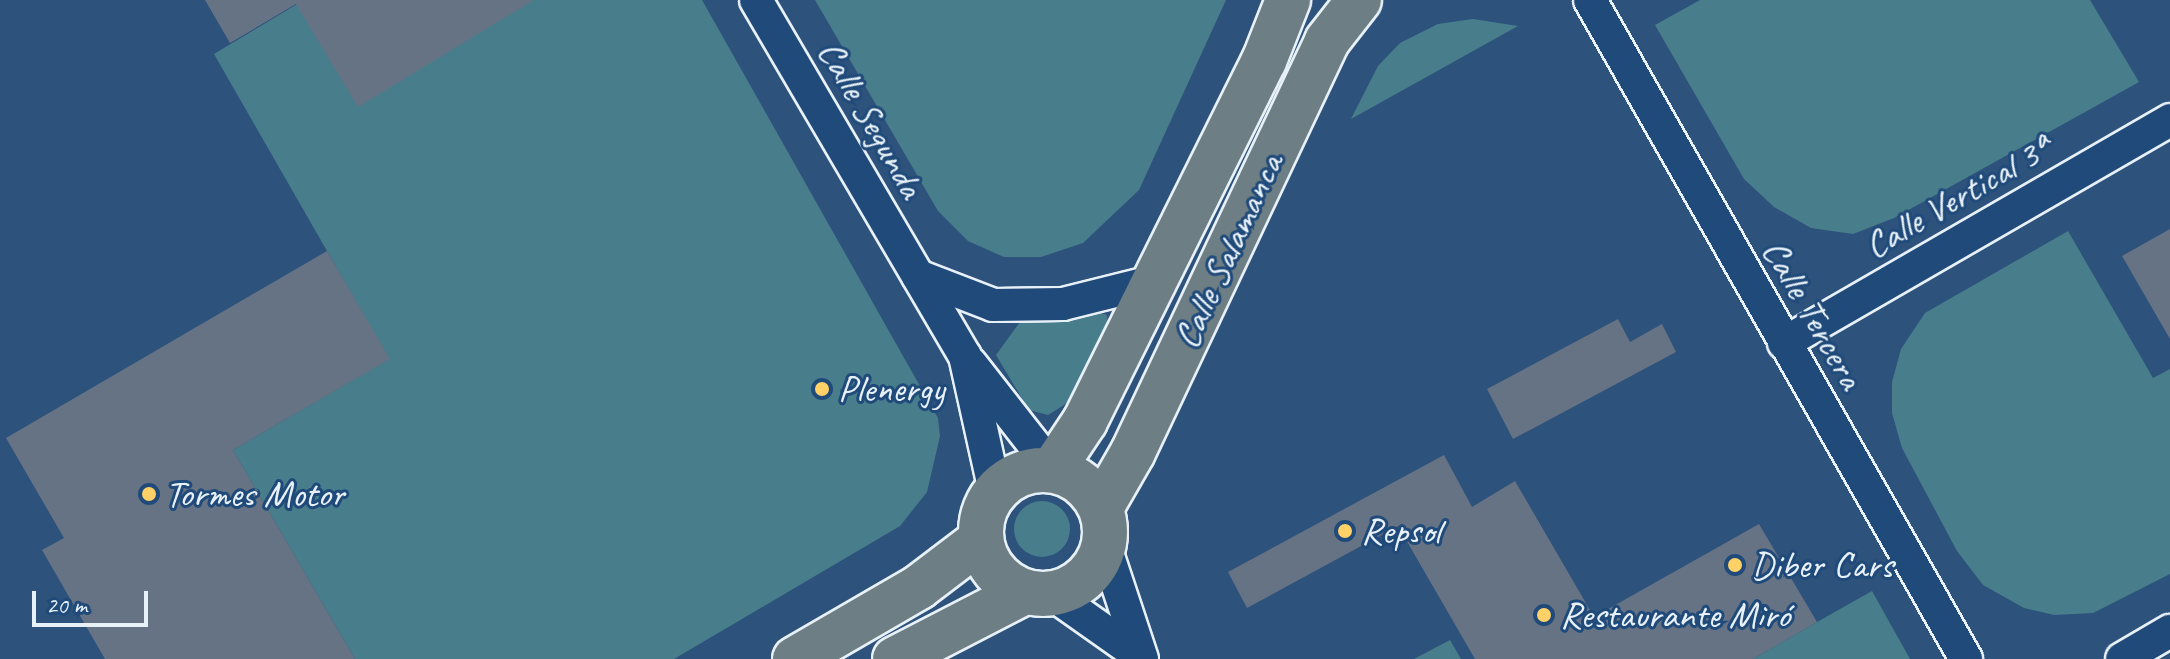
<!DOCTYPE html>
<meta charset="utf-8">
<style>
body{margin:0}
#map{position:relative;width:2170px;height:659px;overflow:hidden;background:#2d527c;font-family:Caveat,sans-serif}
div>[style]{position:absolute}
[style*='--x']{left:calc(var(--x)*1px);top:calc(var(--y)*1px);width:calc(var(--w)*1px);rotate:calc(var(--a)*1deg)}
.green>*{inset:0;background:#487e8c}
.round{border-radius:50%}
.building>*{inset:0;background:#667385}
.roads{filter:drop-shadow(2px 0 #e8f1f8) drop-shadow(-2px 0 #e8f1f8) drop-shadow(0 2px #e8f1f8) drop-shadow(0 -2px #e8f1f8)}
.street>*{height:32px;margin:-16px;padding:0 16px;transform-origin:16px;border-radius:16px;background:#1f4a7a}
.primary>*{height:44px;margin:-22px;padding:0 22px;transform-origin:22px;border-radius:22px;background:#6d7e84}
.primary>.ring{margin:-22px;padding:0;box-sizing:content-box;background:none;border:44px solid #6d7e84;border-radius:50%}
.dots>*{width:22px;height:22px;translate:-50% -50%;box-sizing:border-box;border:4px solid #1f4a7a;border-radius:50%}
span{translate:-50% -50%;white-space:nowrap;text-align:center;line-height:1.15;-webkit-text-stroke:6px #1f4a7a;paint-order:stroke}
.street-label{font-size:38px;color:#e8f1f8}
.poi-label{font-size:38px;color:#e8f1f8}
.left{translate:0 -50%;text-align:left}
.scale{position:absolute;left:32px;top:591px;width:116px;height:36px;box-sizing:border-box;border:4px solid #e8f1f8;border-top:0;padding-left:10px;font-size:24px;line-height:28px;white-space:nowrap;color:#e8f1f8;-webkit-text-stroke:6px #1f4a7a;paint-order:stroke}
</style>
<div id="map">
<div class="green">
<i style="clip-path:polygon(304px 0,702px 0,938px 418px,940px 436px,927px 492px,900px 526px,674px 659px,355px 659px,233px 450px,389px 359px,214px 54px)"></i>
<i style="clip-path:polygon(815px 0,1226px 0,1139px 190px,1083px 243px,1041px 257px,1004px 257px,968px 241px,938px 211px)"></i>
<i style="clip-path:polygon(1700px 0,2090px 0,2139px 82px,1894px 218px,1853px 234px,1811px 228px,1774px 207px,1744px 179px,1655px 25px)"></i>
<i style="clip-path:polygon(1473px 19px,1518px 26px,1351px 119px,1378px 66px,1400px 43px,1438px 24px)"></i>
<i style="clip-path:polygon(2068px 231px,2153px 378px,2170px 369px,2170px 574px,2093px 613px,2054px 615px,2024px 608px,1983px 585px,1957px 551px,1902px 448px,1892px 413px,1892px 382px,1901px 349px,1925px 313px)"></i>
<i style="clip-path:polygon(1094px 311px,1107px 315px,1108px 322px,1072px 400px,1048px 415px,1029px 410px,996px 355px,1020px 322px,1069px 320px)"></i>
<i class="round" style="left:1014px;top:501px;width:56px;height:56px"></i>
<i style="clip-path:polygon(1872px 591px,1910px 659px,1753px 659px,1817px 622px)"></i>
<i style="clip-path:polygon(1450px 640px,1461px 659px,1414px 659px)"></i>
</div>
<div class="building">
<i style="clip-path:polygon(205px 0,534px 0,358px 107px,296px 4px,230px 43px)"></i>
<i style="clip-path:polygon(2170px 229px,2170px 339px,2122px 256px)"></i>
<i style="clip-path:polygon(327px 251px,390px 359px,233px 450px,355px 659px,105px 659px,42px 550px,64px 538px,6px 438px)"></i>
<i style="clip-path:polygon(1618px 319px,1630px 342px,1662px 324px,1676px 352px,1513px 439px,1487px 389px)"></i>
<i style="clip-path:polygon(1444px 455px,1472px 507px,1515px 481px,1594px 617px,1759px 524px,1817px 622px,1753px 659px,1475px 659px,1398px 526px,1247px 608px,1228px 572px)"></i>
</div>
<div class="roads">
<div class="street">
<i style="--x:756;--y:0;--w:413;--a:59.6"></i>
<i style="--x:965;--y:356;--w:138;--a:77.5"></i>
<i style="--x:1590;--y:0;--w:759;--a:60.29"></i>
<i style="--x:918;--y:276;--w:80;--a:21.1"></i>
<i style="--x:993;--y:305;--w:70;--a:-0.8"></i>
<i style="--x:1063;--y:304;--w:91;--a:-14"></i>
<i style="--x:1784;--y:343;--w:446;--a:-30"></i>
<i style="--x:971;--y:364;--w:133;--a:52"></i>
<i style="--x:1105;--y:547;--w:118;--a:71.7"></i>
<i style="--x:1052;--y:594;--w:108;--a:35.2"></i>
<i style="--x:2122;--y:659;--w:56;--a:-30.3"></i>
</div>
<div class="primary">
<i style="--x:1053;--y:469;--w:58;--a:-56.3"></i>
<i style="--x:1085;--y:421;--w:402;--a:-63.6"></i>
<i style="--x:1264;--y:61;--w:66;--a:-68.5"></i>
<i class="ring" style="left:981px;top:470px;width:80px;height:80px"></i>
<i style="--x:1102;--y:506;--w:62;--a:-60.1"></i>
<i style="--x:1133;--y:452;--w:454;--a:-64.7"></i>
<i style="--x:1327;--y:41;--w:52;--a:-52"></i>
<i style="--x:795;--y:659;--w:143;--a:-30.1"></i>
<i style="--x:919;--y:587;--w:78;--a:-37.2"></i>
<i style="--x:895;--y:659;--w:146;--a:-27.3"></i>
</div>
</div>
<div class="dots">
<i style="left:822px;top:389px;background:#ffd166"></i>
<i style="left:149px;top:494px;background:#ffd166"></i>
<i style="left:1345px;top:531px;background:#ffd166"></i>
<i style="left:1735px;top:565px;background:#ffd166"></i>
<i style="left:1544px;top:615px;background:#ffd166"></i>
</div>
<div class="street-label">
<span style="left:871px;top:119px;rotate:60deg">Calle Segunda</span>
<span style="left:1957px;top:197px;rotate:-30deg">Calle Vertical 3ª</span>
<span style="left:1228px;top:251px;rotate:-65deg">Calle Salamanca</span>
<span style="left:1813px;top:314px;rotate:60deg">Calle Tercera</span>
</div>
<div class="poi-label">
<span class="left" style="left:838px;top:389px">Plenergy</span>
<span class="left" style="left:165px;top:494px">Tormes Motor</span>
<span class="left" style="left:1361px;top:531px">Repsol</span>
<span class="left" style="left:1751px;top:565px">Diber Cars</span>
<span class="left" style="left:1560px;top:615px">Restaurante Miró</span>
</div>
<div class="scale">20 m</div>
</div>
